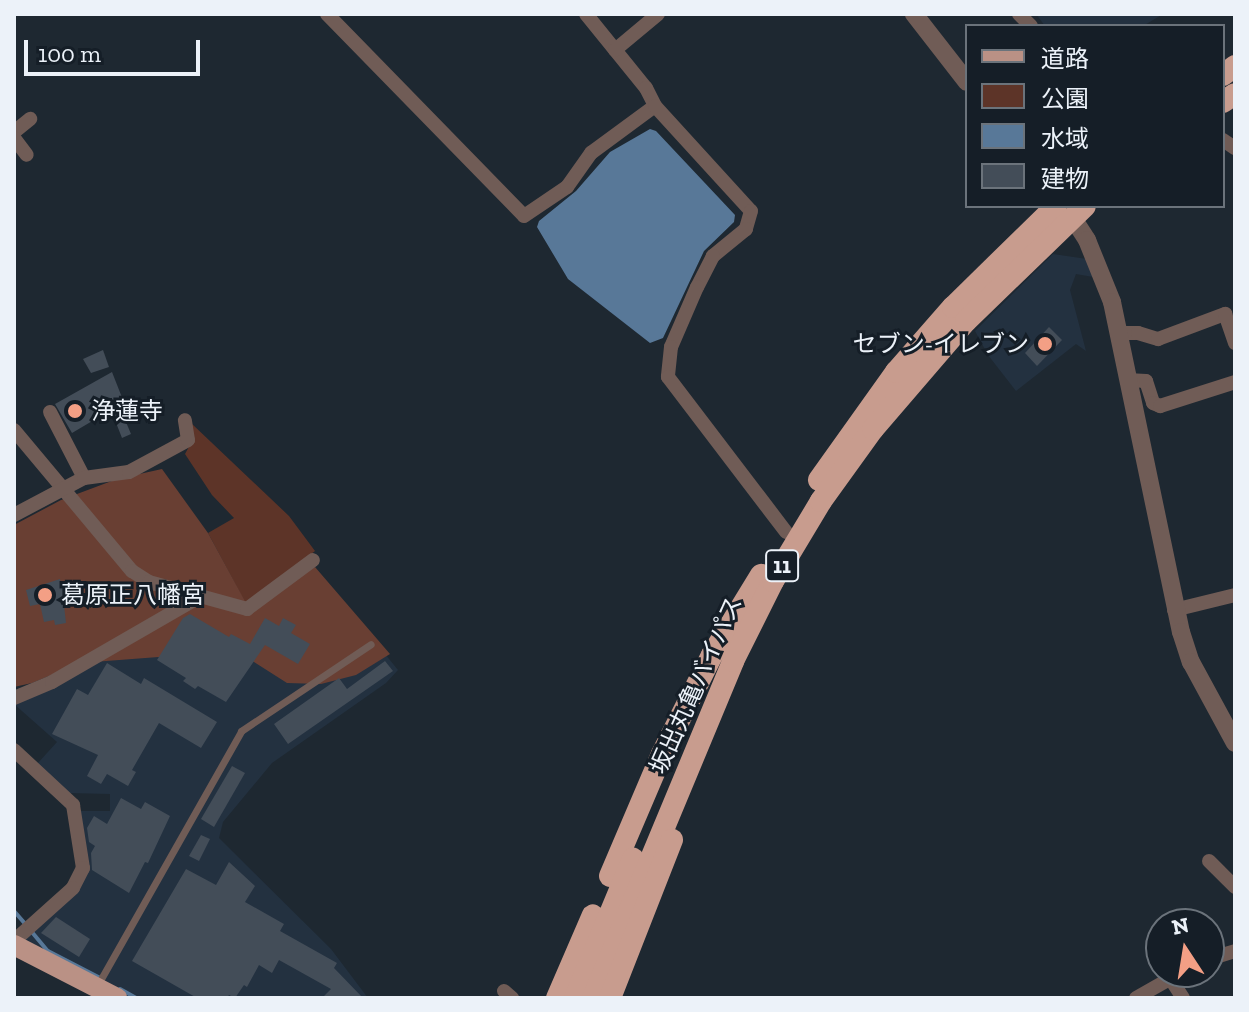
<!DOCTYPE html>
<meta charset="utf-8">
<style>
body{margin:0}
#map{position:relative;width:1249px;height:1012px;overflow:hidden;background:#1e2831;font-family:"Zilla Slab","Noto Sans JP",serif}
div>[style]{position:absolute}
[style*='--x']{left:calc(var(--x)*1px);top:calc(var(--y)*1px);width:calc(var(--w)*1px);rotate:calc(var(--a)*1deg)}
.built>*{inset:0;background:#233140}
.green>*{inset:0;background:#5d3428}
.forest>*{inset:0;background:#693f33}
.water>*{inset:0;background:#587898}
.stream>*{height:4px;margin:-2px;padding:0 2px;transform-origin:2px;border-radius:2px;background:#587898}
.building>*{inset:0;background:#434d58}
.service>*{height:7px;margin:-3.5px;padding:0 3.5px;transform-origin:3.5px;border-radius:3.5px;background:#705c56}
.minor>*{height:14px;margin:-7px;padding:0 7px;transform-origin:7px;border-radius:7px;background:#705c56}
.tertiary>*{height:18px;margin:-9px;padding:0 9px;transform-origin:9px;border-radius:9px;background:#705c56}
.primary>*{height:20px;margin:-10px;padding:0 10px;transform-origin:10px;border-radius:10px;background:#ba9185}
.trunk>*{height:22px;margin:-11px;padding:0 11px;transform-origin:11px;border-radius:11px;background:#c89c8e}
.dots>*{width:22px;height:22px;translate:-50% -50%;box-sizing:border-box;border:4px solid #151e27;border-radius:50%}
span{translate:-50% -50%;white-space:nowrap;text-align:center;line-height:1.15;-webkit-text-stroke:6px #151e27;paint-order:stroke}
.shield-label span{padding:2px 6px;background:#151e27;border:2px solid;border-radius:6px;-webkit-text-stroke-width:0}
.shield-label{font-size:22px;color:#ecf2f9;font-weight:700}
.poi-label{font-size:24px;color:#ecf2f9}
.right{translate:-100% -50%;text-align:right}
.left{translate:0 -50%;text-align:left}
.street-label{font-size:24px;color:#ecf2f9}
.frame{position:absolute;inset:0;border:16px solid #ecf2f9;pointer-events:none}
.legend{position:absolute;left:965px;top:24px;width:260px;height:184px;box-sizing:border-box;background:#151e27;border:2px solid #6b737b;margin:0;padding:10px 14px;list-style:none;font-size:24px;color:#ecf2f9}
.legend li{display:flex;align-items:center;gap:16px;height:40px}
.legend b{width:40px;border:2px solid #6b737b}
.north{position:absolute;left:1145px;top:908px;width:80px;height:80px;box-sizing:border-box;background:#151e27;border:2px solid #6b737b;border-radius:50%;rotate:348deg;font-size:22px;font-weight:700;line-height:32px;text-align:center;color:#ecf2f9}
.north::after{content:'';display:block;margin:auto;width:28px;height:36px;background:#f39f85;clip-path:polygon(50% 0,100% 100%,50% 72%,0 100%)}
.scale{position:absolute;left:24px;top:40px;width:176px;height:36px;box-sizing:border-box;border:4px solid #ecf2f9;border-top:0;padding-left:10px;font-size:24px;line-height:28px;white-space:nowrap;color:#ecf2f9;-webkit-text-stroke:6px #151e27;paint-order:stroke}
</style>
<div id="map">
<div class="built">
<i style="clip-path:polygon(1036px 14px,1163px 14px,1143px 26px,1045px 26px)"></i>
<i style="clip-path:polygon(1053px 254px,1087px 259px,1093px 277px,1076px 274px,1070px 290px,1086px 351px,1076px 344px,1016px 391px,988px 355px,975px 331px)"></i>
<i style="clip-path:polygon(315px 567px,398px 670px,386px 683px,272px 763px,223px 822px,219px 838px,331px 949px,368px 998px,130px 998px,20px 941px,84px 881px,78px 811px,110px 811px,110px 794px,68px 793px,37px 764px,57px 742px,14px 704px,200px 601px)"></i>
</div>
<div class="green">
<i style="clip-path:polygon(191px 423px,289px 516px,315px 551px,246px 604px,208px 533px,234px 518px,212px 495px,185px 454px,192px 441px)"></i>
</div>
<div class="forest">
<i style="clip-path:polygon(162px 469px,208px 533px,246px 603px,315px 567px,390px 654px,356px 675px,321px 684px,287px 683px,237px 651px,80px 663px,32px 683px,14px 687px,14px 525px,61px 500px,117px 479px)"></i>
</div>
<div class="water">
<i style="clip-path:polygon(650px 129px,656px 131px,735px 215px,734px 222px,704px 251px,663px 338px,650px 343px,568px 279px,537px 227px,539px 221px,576px 191px,610px 152px)"></i>
</div>
<div class="stream">
<i style="--x:14;--y:911;--w:18;--a:49"></i>
<i style="--x:31;--y:931;--w:26;--a:50"></i>
<i style="--x:48;--y:951;--w:61;--a:27.4"></i>
<i style="--x:120;--y:989;--w:18;--a:29"></i>
</div>
<div class="building">
<i style="clip-path:polygon(1049px 327px,1062px 340px,1037px 366px,1025px 353px)"></i>
<i style="clip-path:polygon(103px 350px,109px 367px,91px 373px,83px 359px)"></i>
<i style="clip-path:polygon(112px 372px,123px 400px,118px 403px,131px 434px,122px 438px,111px 410px,72px 433px,55px 404px)"></i>
<i style="clip-path:polygon(60px 579px,61px 585px,79px 582px,81px 592px,63px 596px,66px 623px,55px 625px,54px 620px,44px 622px,40px 604px,30px 606px,26px 590px)"></i>
<i style="clip-path:polygon(190px 614px,229px 637px,231px 634px,250px 644px,265px 618px,279px 626px,283px 618px,296px 625px,291px 633px,310px 644px,298px 664px,265px 645px,226px 702px,198px 686px,195px 689px,183px 681px,186px 678px,157px 660px,183px 618px)"></i>
<i style="clip-path:polygon(385px 661px,393px 671px,288px 744px,274px 724px,339px 678px,347px 689px)"></i>
<i style="clip-path:polygon(107px 663px,141px 684px,144px 678px,217px 722px,201px 748px,159px 723px,132px 770px,136px 772px,128px 786px,107px 774px,101px 784px,87px 776px,98px 755px,52px 734px,77px 689px,88px 695px)"></i>
<i style="clip-path:polygon(232px 766px,245px 773px,214px 827px,201px 819px)"></i>
<i style="clip-path:polygon(121px 798px,141px 809px,145px 802px,170px 816px,148px 863px,145px 862px,129px 893px,92px 870px,91px 853px,95px 846px,89px 842px,87px 828px,94px 816px,107px 824px)"></i>
<i style="clip-path:polygon(201px 835px,210px 839px,199px 861px,189px 856px)"></i>
<i style="clip-path:polygon(229px 862px,255px 886px,245px 902px,284px 924px,280px 931px,337px 963px,334px 968px,363px 998px,322px 998px,331px 989px,279px 960px,272px 973px,259px 965px,247px 987px,244px 985px,235px 998px,229px 995px,227px 998px,197px 998px,132px 961px,186px 869px,216px 885px)"></i>
<i style="clip-path:polygon(56px 917px,90px 939px,79px 957px,41px 933px)"></i>
</div>
<div class="service">
<i style="--x:97;--y:986;--w:293;--a:-60.5"></i>
<i style="--x:241;--y:731;--w:156;--a:-33.8"></i>
</div>
<div class="minor">
<i style="--x:327;--y:14;--w:282;--a:45.7"></i>
<i style="--x:524;--y:216;--w:52;--a:-34"></i>
<i style="--x:567;--y:187;--w:42;--a:-54.8"></i>
<i style="--x:591;--y:153;--w:79;--a:-36.3"></i>
<i style="--x:586;--y:14;--w:95;--a:51"></i>
<i style="--x:646;--y:88;--w:20;--a:63"></i>
<i style="--x:655;--y:106;--w:142;--a:47.6"></i>
<i style="--x:751;--y:211;--w:19;--a:106"></i>
<i style="--x:746;--y:229;--w:43;--a:140.7"></i>
<i style="--x:713;--y:256;--w:35;--a:117"></i>
<i style="--x:697;--y:287;--w:65;--a:113.4"></i>
<i style="--x:671;--y:347;--w:30;--a:96"></i>
<i style="--x:668;--y:377;--w:195;--a:52.7"></i>
<i style="--x:1019;--y:14;--w:17;--a:45"></i>
<i style="--x:615;--y:50;--w:56;--a:-39.9"></i>
<i style="--x:14;--y:132;--w:21;--a:-39"></i>
<i style="--x:14;--y:138;--w:21;--a:53"></i>
<i style="--x:1223;--y:140;--w:14;--a:34"></i>
<i style="--x:1119;--y:333;--w:19;--a:0"></i>
<i style="--x:1138;--y:333;--w:21;--a:17"></i>
<i style="--x:1158;--y:339;--w:72;--a:-20.5"></i>
<i style="--x:1225;--y:314;--w:31;--a:71"></i>
<i style="--x:1127;--y:380;--w:19;--a:3"></i>
<i style="--x:1146;--y:381;--w:23;--a:72"></i>
<i style="--x:1153;--y:403;--w:8;--a:23"></i>
<i style="--x:1160;--y:406;--w:79;--a:-17.7"></i>
<i style="--x:50;--y:412;--w:74;--a:62.7"></i>
<i style="--x:14;--y:430;--w:184;--a:50.1"></i>
<i style="--x:132;--y:571;--w:20;--a:33"></i>
<i style="--x:149;--y:582;--w:102;--a:15.4"></i>
<i style="--x:247;--y:609;--w:82;--a:-36.6"></i>
<i style="--x:14;--y:515;--w:79;--a:-27.9"></i>
<i style="--x:84;--y:478;--w:45;--a:-7.6"></i>
<i style="--x:129;--y:472;--w:67;--a:-28.5"></i>
<i style="--x:188;--y:440;--w:20;--a:-99"></i>
<i style="--x:1174;--y:610;--w:63;--a:-13.8"></i>
<i style="--x:14;--y:698;--w:41;--a:-22.8"></i>
<i style="--x:52;--y:682;--w:170;--a:-30"></i>
<i style="--x:14;--y:750;--w:81;--a:43"></i>
<i style="--x:73;--y:805;--w:64;--a:81"></i>
<i style="--x:83;--y:868;--w:22;--a:117"></i>
<i style="--x:73;--y:888;--w:79;--a:138.1"></i>
<i style="--x:1209;--y:861;--w:37;--a:45"></i>
<i style="--x:1209;--y:959;--w:27;--a:-17"></i>
<i style="--x:1170;--y:978;--w:24;--a:57"></i>
<i style="--x:504;--y:991;--w:11;--a:41"></i>
<i style="--x:1136;--y:998;--w:53;--a:-29.5"></i>
</div>
<div class="tertiary">
<i style="--x:914;--y:14;--w:86;--a:52.1"></i>
<i style="--x:1067;--y:209;--w:37;--a:57"></i>
<i style="--x:1087;--y:240;--w:67;--a:68"></i>
<i style="--x:1112;--y:302;--w:337;--a:78.2"></i>
<i style="--x:1181;--y:632;--w:32;--a:72"></i>
<i style="--x:1191;--y:662;--w:92;--a:61.5"></i>
</div>
<div class="primary">
<i style="--x:14;--y:945;--w:116;--a:27.2"></i>
</div>
<div class="trunk">
<i style="--x:1223;--y:75;--w:15;--a:-37"></i>
<i style="--x:1223;--y:102;--w:14;--a:-34"></i>
<i style="--x:819;--y:480;--w:133;--a:-54.5"></i>
<i style="--x:896;--y:372;--w:86;--a:-48.8"></i>
<i style="--x:953;--y:307;--w:144;--a:-44.4"></i>
<i style="--x:610;--y:876;--w:133;--a:-66.9"></i>
<i style="--x:662;--y:754;--w:111;--a:-63.2"></i>
<i style="--x:712;--y:655;--w:94;--a:-58.5"></i>
<i style="--x:557;--y:998;--w:90;--a:-66.6"></i>
<i style="--x:575;--y:998;--w:151;--a:-67.4"></i>
<i style="--x:593;--y:998;--w:365;--a:-67.4"></i>
<i style="--x:733;--y:661;--w:89;--a:-63.4"></i>
<i style="--x:773;--y:581;--w:93;--a:-59"></i>
<i style="--x:821;--y:501;--w:89;--a:-54.2"></i>
<i style="--x:873;--y:429;--w:143;--a:-49.3"></i>
<i style="--x:966;--y:321;--w:165;--a:-44"></i>
<i style="--x:610;--y:998;--w:170;--a:-68.6"></i>
</div>
<div class="dots">
<i style="left:1045px;top:344px;background:#f39f85"></i>
<i style="left:75px;top:411px;background:#f39f85"></i>
<i style="left:45px;top:595px;background:#f39f85"></i>
</div>
<div class="shield-label">
<span style="left:782px;top:566px">11</span>
</div>
<div class="poi-label">
<span class="right" style="left:1029px;top:344px">セブン-イレブン</span>
<span class="left" style="left:91px;top:411px">浄蓮寺</span>
<span class="left" style="left:61px;top:595px">葛原正八幡宮</span>
</div>
<div class="street-label">
<span style="left:696px;top:685px;rotate:-66deg">坂出丸亀バイパス</span>
</div>
<div class="frame"></div>
<ul class="legend">
<li><b style="height:10px;background:#ba9185"></b>道路</li>
<li><b style="height:22px;background:#5d3428"></b>公園</li>
<li><b style="height:22px;background:#587898"></b>水域</li>
<li><b style="height:22px;background:#434d58"></b>建物</li>
</ul>
<div class="north">N</div>
<div class="scale">100 m</div>
</div>
